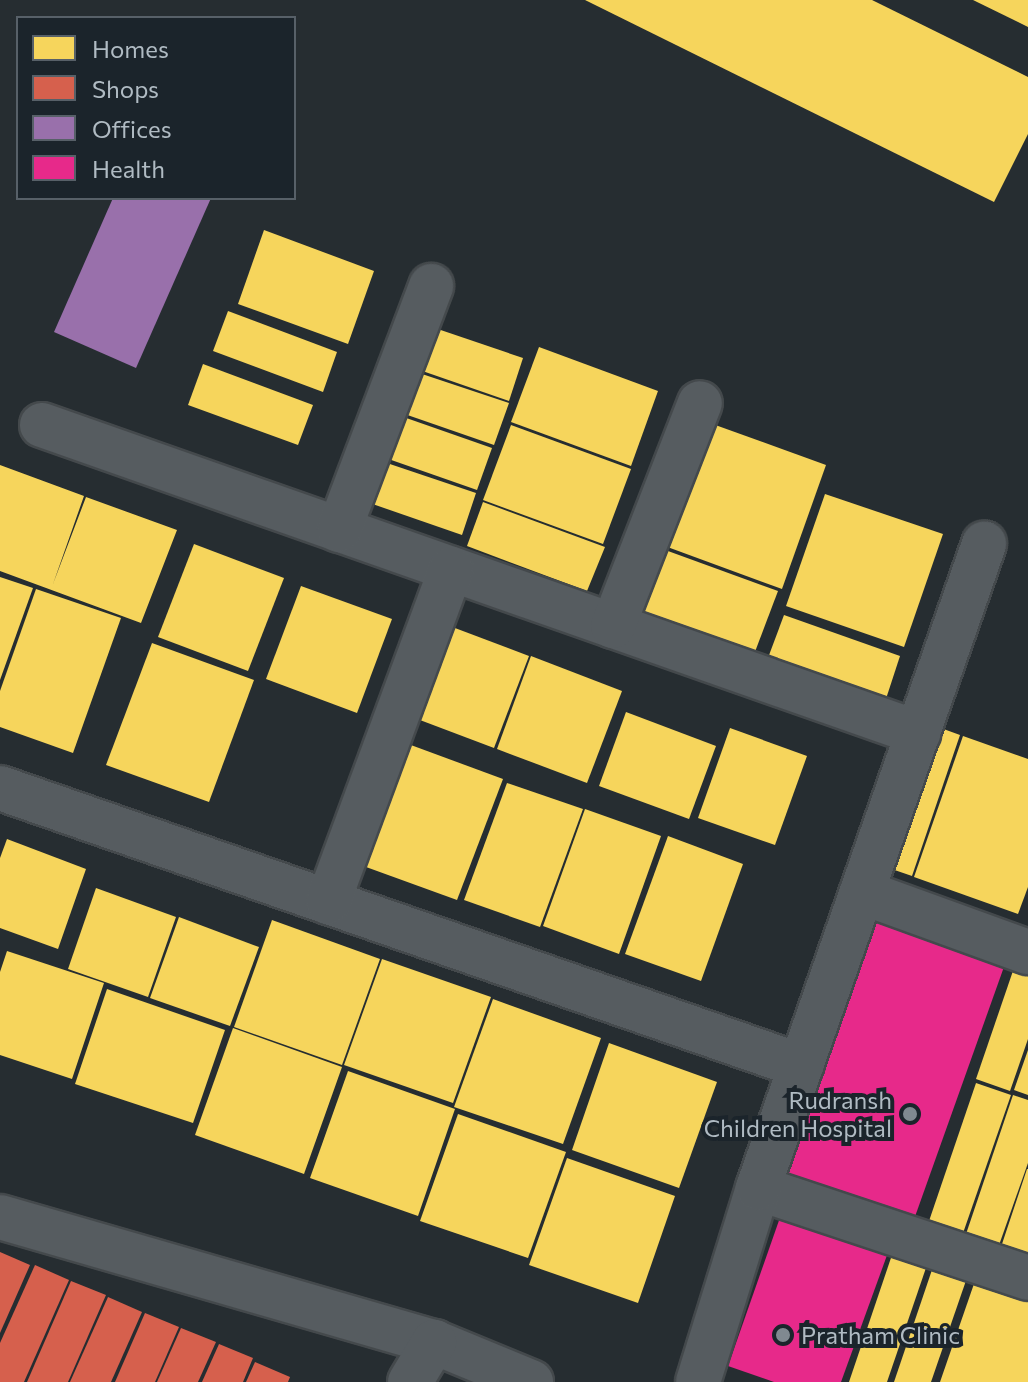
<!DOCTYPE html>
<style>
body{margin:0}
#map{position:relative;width:1028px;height:1382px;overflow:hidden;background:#262d31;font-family:Commissioner,sans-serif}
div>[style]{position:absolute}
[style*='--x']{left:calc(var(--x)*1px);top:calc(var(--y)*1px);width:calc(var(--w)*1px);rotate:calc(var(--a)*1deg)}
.homes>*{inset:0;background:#f6d55c}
.shops>*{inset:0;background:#d6604d}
.offices>*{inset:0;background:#9970ab}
.health>*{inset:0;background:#e7298a}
.roads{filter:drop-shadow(2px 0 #44494c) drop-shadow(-2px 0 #44494c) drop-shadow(0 2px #44494c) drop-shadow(0 -2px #44494c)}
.minor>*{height:44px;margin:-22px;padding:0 22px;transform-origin:22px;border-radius:22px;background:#565c60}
.dots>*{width:22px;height:22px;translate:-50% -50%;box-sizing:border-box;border:4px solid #1b242b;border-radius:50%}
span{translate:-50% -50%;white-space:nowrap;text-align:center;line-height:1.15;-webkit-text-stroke:8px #1b242b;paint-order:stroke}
.poi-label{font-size:24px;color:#b0bbc3}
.right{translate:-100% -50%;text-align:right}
.left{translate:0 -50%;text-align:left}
.legend{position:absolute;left:16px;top:16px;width:280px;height:184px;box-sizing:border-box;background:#1b242b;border:2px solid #576068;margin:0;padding:10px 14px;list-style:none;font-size:24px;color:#b0bbc3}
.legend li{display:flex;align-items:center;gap:16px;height:40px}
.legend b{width:40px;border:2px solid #576068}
</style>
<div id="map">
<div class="homes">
<i style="clip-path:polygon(585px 0,872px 0,1028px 77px,1028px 134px,994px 202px)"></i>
<i style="clip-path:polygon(973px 0,1028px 0,1028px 27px)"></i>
<i style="clip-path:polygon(264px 230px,374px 271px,348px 344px,238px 304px)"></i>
<i style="clip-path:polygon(228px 311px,337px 352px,323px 392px,213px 351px)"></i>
<i style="clip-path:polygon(423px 324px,523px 358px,509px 401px,408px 366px)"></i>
<i style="clip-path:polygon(539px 347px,658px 391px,631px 466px,511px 422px)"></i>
<i style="clip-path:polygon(203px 364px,313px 405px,298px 445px,188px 405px)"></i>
<i style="clip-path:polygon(407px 369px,509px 403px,494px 445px,393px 410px)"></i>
<i style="clip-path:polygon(392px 413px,492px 448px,477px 490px,377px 455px)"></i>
<i style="clip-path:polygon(707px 422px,826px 465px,782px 589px,662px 545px)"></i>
<i style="clip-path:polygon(511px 425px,631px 469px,603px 544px,483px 500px)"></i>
<i style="clip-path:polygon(375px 459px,476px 493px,462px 535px,361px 500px)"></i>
<i style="clip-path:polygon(0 465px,84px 496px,53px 584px,86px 497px,177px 530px,141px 623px,0 571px)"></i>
<i style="clip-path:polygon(825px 494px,943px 534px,904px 647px,786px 606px)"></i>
<i style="clip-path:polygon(483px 502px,605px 547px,587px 591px,467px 546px)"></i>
<i style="clip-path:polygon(194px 544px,284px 578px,248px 671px,158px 637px)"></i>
<i style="clip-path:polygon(657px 547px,778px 591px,750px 665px,630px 621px)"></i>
<i style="clip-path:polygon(0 577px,33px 588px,0 680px)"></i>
<i style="clip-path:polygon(301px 586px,392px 619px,357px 713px,266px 679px)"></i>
<i style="clip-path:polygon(36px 589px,121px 618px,73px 753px,0 727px,0 691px)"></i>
<i style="clip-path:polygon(784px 615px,900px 656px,883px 708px,765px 666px)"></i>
<i style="clip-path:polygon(439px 622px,529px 656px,494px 748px,404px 714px)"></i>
<i style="clip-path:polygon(152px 643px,254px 680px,209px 802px,106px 765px)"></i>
<i style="clip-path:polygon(531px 656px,622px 691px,587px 783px,497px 749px)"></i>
<i style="clip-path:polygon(626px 712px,716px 746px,689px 819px,599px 786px)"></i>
<i style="clip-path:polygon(927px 723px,960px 735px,912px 876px,877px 864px)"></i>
<i style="clip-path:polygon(730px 728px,807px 756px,775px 845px,698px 818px)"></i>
<i style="clip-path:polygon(963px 736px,1028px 759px,1028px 887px,1018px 914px,914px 877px)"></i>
<i style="clip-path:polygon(400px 741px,503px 779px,457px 900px,355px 863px)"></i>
<i style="clip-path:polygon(507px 783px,583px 809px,540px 927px,464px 900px)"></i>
<i style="clip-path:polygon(585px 809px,661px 836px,619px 954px,543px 926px)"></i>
<i style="clip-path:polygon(668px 836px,743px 864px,701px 981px,625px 954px)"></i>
<i style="clip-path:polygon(7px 839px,86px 869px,58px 949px,0 928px,0 858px)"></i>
<i style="clip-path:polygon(96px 888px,176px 917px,148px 997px,68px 969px)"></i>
<i style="clip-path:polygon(179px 917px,259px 947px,230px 1026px,150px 998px)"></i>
<i style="clip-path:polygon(272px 920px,380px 959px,342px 1065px,234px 1027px)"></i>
<i style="clip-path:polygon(7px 951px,104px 983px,72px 1079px,0 1055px,0 972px)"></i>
<i style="clip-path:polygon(382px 959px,491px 997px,453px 1103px,344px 1065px)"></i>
<i style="clip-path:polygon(1015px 965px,1028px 970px,1028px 1039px,1010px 1091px,976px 1079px)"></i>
<i style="clip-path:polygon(107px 989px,225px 1030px,193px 1123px,75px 1084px)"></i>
<i style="clip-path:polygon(493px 999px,601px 1038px,563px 1144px,454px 1107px)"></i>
<i style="clip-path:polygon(233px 1028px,342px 1067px,304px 1174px,195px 1135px)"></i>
<i style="clip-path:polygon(609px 1043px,717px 1082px,679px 1188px,572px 1150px)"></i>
<i style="clip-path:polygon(1028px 1050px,1028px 1095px,1014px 1090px)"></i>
<i style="clip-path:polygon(348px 1071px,455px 1109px,418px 1216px,310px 1178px)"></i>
<i style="clip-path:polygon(976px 1083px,1011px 1095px,962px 1236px,928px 1224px)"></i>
<i style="clip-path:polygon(1013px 1095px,1028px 1100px,1028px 1163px,998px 1248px,965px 1237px)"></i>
<i style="clip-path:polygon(458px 1114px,566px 1152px,528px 1258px,420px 1221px)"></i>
<i style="clip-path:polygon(567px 1158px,675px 1196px,638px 1303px,529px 1265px)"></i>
<i style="clip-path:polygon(1027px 1169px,1028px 1169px,1028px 1260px,1000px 1250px)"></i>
<i style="clip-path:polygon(894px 1249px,928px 1262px,887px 1382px,849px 1382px)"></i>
<i style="clip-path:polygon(936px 1258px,970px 1269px,931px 1382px,894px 1382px)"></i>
<i style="clip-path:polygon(976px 1278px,1028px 1296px,1028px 1382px,940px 1382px)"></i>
</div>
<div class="shops">
<i style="clip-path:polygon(0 1252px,30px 1265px,0 1333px)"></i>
<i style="clip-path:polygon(35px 1265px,69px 1280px,24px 1382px,0 1382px,0 1343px)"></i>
<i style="clip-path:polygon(71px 1281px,106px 1295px,68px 1382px,27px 1382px)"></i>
<i style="clip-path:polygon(108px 1297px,142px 1312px,111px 1382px,70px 1382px)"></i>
<i style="clip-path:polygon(145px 1313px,179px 1327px,155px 1382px,115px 1382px)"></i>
<i style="clip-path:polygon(181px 1328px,216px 1342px,198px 1382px,157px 1382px)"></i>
<i style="clip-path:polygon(219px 1344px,253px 1358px,243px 1382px,202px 1382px)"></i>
<i style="clip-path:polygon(255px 1362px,290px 1377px,288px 1382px,246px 1382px)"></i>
</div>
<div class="offices">
<i style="clip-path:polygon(113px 198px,211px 198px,136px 368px,54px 332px)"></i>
</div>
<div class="health">
<i style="clip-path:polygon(868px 915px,1005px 964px,912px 1225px,775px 1177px)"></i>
<i style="clip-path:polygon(783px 1209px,890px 1247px,841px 1382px,774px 1382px,728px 1366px)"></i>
</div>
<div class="roads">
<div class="minor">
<i style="--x:42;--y:425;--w:929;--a:19.37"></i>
<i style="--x:339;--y:530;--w:261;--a:-69.3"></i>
<i style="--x:613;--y:626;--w:239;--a:-68.7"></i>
<i style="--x:0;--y:788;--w:848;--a:19.14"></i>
<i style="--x:862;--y:892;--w:177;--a:19.9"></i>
<i style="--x:328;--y:902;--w:355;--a:-69.7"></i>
<i style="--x:758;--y:1188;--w:285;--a:18.4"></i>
<i style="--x:0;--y:1217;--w:452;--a:16.1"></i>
<i style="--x:434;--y:1342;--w:105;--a:22.4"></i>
<i style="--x:410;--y:1382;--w:47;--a:-59"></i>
<i style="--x:698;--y:1382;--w:203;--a:-72.8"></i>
<i style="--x:758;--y:1188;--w:683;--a:-70.66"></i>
</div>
</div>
<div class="dots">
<i style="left:910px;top:1114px;background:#808990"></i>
<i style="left:783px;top:1335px;background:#808990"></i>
</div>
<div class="poi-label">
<span class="right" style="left:892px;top:1114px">Rudransh<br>Children Hospital</span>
<span class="left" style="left:801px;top:1335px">Pratham Clinic</span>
</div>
<ul class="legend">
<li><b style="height:22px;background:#f6d55c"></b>Homes</li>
<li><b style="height:22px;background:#d6604d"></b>Shops</li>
<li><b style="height:22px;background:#9970ab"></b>Offices</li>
<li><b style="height:22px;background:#e7298a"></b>Health</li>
</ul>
</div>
